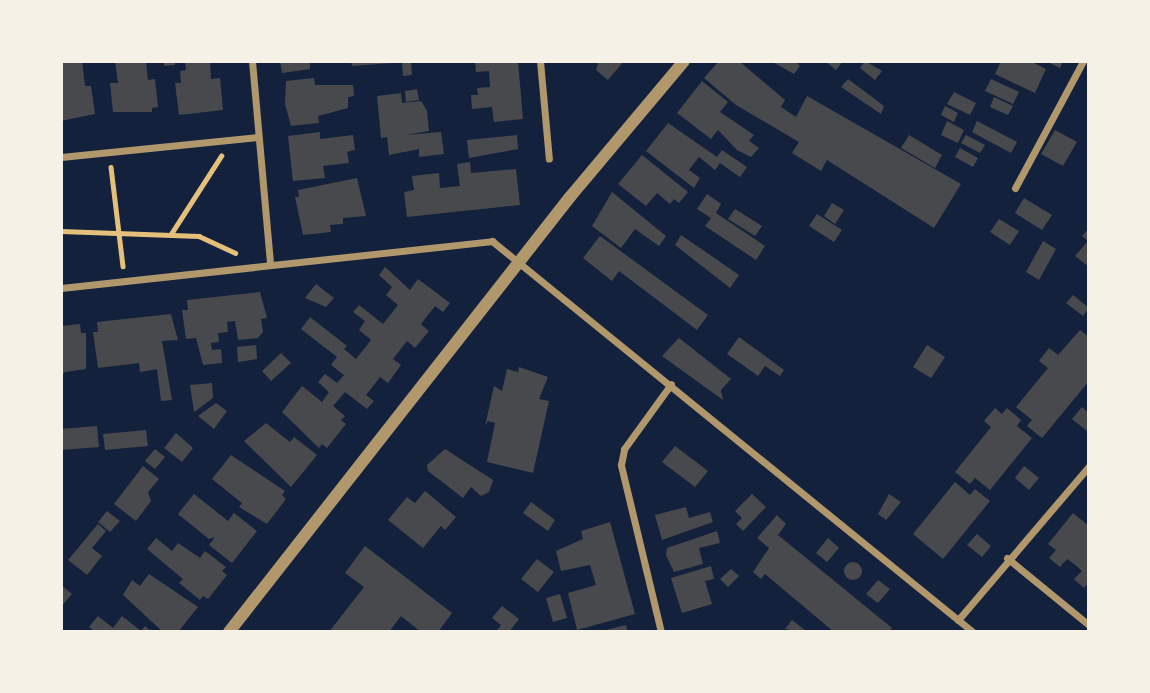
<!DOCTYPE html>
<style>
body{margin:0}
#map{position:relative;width:1150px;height:693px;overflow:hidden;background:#14213d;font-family:"Space Grotesk",sans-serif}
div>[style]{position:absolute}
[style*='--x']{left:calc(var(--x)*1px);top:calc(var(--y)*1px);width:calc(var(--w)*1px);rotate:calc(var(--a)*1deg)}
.building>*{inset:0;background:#48494c}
.round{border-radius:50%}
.path>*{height:4.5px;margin:-2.25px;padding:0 2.25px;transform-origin:2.25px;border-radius:2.25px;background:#e5c07b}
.minor>*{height:7px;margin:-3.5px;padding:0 3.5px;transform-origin:3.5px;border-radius:3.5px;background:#b1986c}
.tertiary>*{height:12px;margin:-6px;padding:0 6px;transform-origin:6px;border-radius:6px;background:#b1986c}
span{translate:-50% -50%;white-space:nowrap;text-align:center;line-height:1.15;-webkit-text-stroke:6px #f6f1e7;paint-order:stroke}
.frame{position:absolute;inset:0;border:63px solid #f6f1e7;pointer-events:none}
</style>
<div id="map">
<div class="building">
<i style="clip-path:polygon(61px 61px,82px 61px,85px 86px,91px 86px,95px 114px,61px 121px)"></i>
<i style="clip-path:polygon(115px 61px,146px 61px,148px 80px,155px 79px,158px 107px,152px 108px,152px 112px,113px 112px,110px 83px,118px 83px)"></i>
<i style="clip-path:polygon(164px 61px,175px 61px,175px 65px,164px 66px)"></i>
<i style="clip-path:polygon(185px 61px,210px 61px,211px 79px,220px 78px,223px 110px,179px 115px,175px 83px,181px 83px,180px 71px,186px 70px)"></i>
<i style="clip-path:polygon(280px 61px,310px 61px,310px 69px,282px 73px)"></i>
<i style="clip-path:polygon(351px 61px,392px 61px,392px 63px,352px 66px)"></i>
<i style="clip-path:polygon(402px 61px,411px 61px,412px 75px,403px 76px)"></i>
<i style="clip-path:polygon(475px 61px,518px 61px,523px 119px,494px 122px,492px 107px,472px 109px,471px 95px,478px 95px,477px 88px,490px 87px,489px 71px,476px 72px)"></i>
<i style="clip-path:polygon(599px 61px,624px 61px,608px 80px,596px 70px)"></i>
<i style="clip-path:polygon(719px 61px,739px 61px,785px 100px,781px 107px,796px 117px,807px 96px,961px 184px,934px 228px,827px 160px,821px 171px,792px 153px,799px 142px,736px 105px,704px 78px)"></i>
<i style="clip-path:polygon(771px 61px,795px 61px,800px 66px,794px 74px)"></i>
<i style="clip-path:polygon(825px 61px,843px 61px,836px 70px)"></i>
<i style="clip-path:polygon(865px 61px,882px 71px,875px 80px,860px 68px)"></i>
<i style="clip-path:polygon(1001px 61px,1030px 61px,1046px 69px,1035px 93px,995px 74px)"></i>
<i style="clip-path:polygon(1046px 61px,1063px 61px,1060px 68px)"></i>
<i style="clip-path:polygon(314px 78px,315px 85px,353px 85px,354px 96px,348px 97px,348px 108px,318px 116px,319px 123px,291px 126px,285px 104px,286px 81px)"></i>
<i style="clip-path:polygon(848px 79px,884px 106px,881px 114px,841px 87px)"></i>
<i style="clip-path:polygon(991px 79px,1019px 92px,1013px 104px,985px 91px)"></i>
<i style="clip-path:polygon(702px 81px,728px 102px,720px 112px,754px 135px,749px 141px,759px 148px,751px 157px,737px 150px,718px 130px,711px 139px,677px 113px)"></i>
<i style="clip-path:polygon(417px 89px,419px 100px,406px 102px,405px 91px)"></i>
<i style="clip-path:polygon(954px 92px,976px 103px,970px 115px,947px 104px)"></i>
<i style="clip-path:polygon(401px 93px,402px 103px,421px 101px,427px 111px,429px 131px,406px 135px,441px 132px,444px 154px,419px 157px,419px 149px,389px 155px,387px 137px,381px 138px,377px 96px)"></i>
<i style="clip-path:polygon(994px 97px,1013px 106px,1008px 115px,990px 107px)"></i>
<i style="clip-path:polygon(945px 106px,958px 113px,954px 122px,941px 115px)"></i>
<i style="clip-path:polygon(947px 121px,964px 130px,958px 143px,941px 135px)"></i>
<i style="clip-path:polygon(977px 121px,1017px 142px,1011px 153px,972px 132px)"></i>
<i style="clip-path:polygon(668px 123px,717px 157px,722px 150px,747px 167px,740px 177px,720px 163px,715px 170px,699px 157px,689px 170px,700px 178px,694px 188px,646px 151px)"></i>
<i style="clip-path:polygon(1055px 130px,1077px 142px,1063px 166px,1041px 154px)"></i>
<i style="clip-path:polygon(320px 132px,320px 139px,353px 135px,355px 150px,347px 152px,349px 163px,323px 166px,325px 178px,293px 181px,288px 136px)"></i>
<i style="clip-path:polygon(517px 135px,518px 149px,469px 158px,467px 140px)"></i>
<i style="clip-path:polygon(909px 135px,942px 155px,935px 168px,901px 148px)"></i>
<i style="clip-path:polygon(966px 135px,985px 145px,980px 153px,961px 143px)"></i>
<i style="clip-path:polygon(960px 148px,978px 158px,973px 167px,955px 157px)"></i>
<i style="clip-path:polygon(642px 155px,688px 192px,679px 203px,674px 199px,670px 204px,657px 193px,646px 206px,618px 184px)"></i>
<i style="clip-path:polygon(470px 162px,471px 173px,516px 169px,520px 205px,407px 217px,404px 192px,414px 190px,412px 176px,439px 173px,440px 188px,460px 186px,457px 164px)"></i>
<i style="clip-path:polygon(357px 178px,366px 216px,343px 218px,343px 224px,330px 225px,331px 232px,303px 235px,295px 197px,299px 197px,298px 190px)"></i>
<i style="clip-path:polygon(612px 192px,666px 236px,659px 246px,635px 229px,621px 248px,592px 226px)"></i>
<i style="clip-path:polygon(707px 194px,721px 204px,716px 213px,765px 246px,756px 260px,705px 226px,711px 218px,697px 209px)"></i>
<i style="clip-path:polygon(1024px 198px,1052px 215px,1042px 230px,1015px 213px)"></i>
<i style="clip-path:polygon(832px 203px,844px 210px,835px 224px,824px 216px)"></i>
<i style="clip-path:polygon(735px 209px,762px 226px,755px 236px,728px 219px)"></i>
<i style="clip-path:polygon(817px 214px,842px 230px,834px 242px,809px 226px)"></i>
<i style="clip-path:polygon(999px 219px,1019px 231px,1010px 245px,990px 232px)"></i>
<i style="clip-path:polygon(1089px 228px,1089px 267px,1075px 256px,1088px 241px,1082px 236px)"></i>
<i style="clip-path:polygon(681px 235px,739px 275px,730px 288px,675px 245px)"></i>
<i style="clip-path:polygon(600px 236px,708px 315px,697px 330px,619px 271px,612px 281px,583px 258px)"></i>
<i style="clip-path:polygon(1043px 241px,1056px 249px,1039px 280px,1026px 272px)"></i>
<i style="clip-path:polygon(385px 267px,410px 290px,418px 279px,450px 303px,443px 312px,435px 306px,421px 324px,429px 331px,415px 348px,407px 341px,393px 359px,401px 365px,388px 383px,380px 377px,366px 395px,374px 401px,367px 409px,345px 392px,333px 406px,345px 416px,341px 420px,346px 424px,327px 448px,322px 444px,319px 448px,282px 412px,302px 386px,322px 402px,329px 392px,318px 382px,325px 374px,337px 383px,344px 375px,331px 365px,337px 357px,301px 329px,310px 317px,347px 346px,344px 349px,356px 359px,371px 340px,359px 330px,365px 321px,353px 312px,359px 305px,383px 324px,398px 305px,386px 295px,392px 287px,379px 275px)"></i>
<i style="clip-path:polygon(316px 284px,334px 298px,326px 307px,305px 298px)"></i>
<i style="clip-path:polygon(260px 292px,267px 318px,261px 319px,263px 332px,258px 338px,238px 340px,235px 321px,227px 322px,228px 332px,218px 333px,219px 342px,211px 343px,212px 350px,221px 349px,222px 363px,203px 365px,196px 338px,186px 339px,182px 310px,188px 310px,187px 300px)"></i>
<i style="clip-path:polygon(1073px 295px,1089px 308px,1083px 316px,1066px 303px)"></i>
<i style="clip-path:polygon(171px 314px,178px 340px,162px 341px,172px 400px,161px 401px,157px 369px,140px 372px,139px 363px,98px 368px,93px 332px,98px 332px,97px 322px)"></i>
<i style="clip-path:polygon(80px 324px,81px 333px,86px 333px,86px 369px,65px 372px,61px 377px,61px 326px)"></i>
<i style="clip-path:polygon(1080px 330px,1089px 337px,1089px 381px,1042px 438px,1027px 426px,1032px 420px,1016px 407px,1048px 368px,1039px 361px,1049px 348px,1058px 355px)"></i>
<i style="clip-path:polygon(739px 337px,784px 370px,780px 376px,765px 366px,758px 376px,727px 354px)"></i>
<i style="clip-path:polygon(679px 338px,731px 379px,721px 390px,723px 400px,662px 356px)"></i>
<i style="clip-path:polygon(256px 345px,257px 359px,238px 362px,237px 347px)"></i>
<i style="clip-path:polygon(927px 345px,945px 357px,931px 378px,913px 367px)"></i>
<i style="clip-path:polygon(281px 353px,291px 363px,271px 381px,262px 371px)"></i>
<i style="clip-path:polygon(519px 367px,548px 377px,539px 399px,549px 401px,533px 473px,487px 462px,495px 423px,488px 421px,485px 426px,494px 386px,502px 391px,507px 369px,518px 372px)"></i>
<i style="clip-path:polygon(212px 383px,213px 398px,194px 412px,190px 385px)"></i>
<i style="clip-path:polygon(216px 403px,227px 411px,214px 429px,198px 416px)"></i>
<i style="clip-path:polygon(1082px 407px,1089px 413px,1087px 431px,1072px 419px)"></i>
<i style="clip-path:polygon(995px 408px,1002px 414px,1007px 408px,1021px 420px,1017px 426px,1032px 438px,990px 490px,975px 478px,970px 484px,955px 472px,991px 427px,984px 421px)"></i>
<i style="clip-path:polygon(266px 423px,290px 442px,294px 437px,317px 455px,291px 487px,244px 441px)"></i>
<i style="clip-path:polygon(97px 426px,99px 447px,61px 450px,61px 429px)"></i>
<i style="clip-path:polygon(146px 430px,148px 446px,105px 450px,103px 434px)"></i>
<i style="clip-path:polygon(176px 433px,193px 448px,182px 462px,164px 448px)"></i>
<i style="clip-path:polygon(675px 446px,708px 471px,695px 487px,662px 462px)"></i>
<i style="clip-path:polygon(155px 449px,165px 457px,155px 469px,145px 461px)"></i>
<i style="clip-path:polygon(445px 449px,493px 480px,489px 492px,481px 496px,471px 487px,463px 498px,428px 471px,427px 465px)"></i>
<i style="clip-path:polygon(231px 455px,285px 491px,282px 495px,286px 499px,267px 524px,239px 507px,242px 503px,212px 479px)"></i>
<i style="clip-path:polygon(143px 466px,159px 479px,148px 492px,151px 501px,136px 521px,114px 504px)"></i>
<i style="clip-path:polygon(1024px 466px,1039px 478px,1029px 490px,1015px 478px)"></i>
<i style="clip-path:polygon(955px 482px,970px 495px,975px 489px,990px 501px,943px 559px,913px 534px)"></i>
<i style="clip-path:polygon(425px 491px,456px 517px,445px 530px,441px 526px,423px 548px,388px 520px,407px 497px,415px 503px)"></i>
<i style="clip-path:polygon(194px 494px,228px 521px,234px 513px,257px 531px,232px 563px,209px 545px,215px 537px,209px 539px,178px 514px)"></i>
<i style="clip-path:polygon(752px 494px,766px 507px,743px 531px,736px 524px,742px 518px,735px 511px)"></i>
<i style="clip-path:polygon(889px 494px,901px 502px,886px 520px,878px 514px)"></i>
<i style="clip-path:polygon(531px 502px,555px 520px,548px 531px,523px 513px)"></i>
<i style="clip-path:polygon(686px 507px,689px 518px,710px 512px,713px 522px,662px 540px,655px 515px)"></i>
<i style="clip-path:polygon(107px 511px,120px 521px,110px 532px,98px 522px)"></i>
<i style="clip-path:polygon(1073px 513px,1089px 526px,1089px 582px,1084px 588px,1074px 579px,1082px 571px,1074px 564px,1067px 559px,1060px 567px,1049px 558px,1056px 550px,1048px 544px)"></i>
<i style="clip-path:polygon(777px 515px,786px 524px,778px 535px,892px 628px,889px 632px,834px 632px,765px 574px,761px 579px,753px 572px,769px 548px,757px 538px)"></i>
<i style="clip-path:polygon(610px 522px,635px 614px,577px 630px,568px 593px,596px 585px,590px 565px,561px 571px,556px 551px,583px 539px,581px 531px)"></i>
<i style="clip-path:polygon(98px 524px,106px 531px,92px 548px,102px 556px,87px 575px,68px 560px)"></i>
<i style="clip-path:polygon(717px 531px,720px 543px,699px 548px,703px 564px,674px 572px,666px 555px,667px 548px)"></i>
<i style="clip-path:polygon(977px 534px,991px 546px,982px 557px,967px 545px)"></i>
<i style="clip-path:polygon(156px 538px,172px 551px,178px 543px,200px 558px,205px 551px,226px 567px,222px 571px,227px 575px,208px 599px,203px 596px,200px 600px,179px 583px,183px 579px,147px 549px)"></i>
<i style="clip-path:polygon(828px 538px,839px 548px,827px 562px,816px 553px)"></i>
<i style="clip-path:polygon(365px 546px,452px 613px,438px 632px,421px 632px,401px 616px,389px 632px,329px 632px,364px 587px,345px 573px)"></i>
<i style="clip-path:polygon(537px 559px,554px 572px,538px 592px,521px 579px)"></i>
<i class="round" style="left:844px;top:562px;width:18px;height:18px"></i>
<i style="clip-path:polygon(711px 566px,714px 579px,705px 581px,712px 604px,682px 613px,671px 578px)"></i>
<i style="clip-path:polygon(731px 569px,739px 576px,728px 587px,720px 579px)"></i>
<i style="clip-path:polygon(149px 574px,198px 607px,178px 632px,163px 632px,123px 595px,132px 580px,140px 586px)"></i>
<i style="clip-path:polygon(878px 580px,890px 589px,878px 603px,866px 594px)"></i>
<i style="clip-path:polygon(61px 585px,72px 594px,61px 607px)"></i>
<i style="clip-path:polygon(560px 594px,567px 618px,553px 622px,546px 598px)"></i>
<i style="clip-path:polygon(502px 606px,519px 619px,509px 632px,496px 632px,501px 625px,492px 618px)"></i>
<i style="clip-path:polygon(98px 616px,113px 628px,122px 616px,141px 631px,145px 626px,152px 632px,95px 632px,89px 627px)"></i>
<i style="clip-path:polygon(792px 620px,805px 630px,803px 632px,785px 629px)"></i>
<i style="clip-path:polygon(626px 625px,628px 632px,602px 632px,602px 631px)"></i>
</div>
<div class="path">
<i style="--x:111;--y:167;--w:100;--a:83.1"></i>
<i style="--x:61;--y:231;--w:138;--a:2.1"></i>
<i style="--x:199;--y:236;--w:40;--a:25"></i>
<i style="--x:171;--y:234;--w:93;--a:-57.3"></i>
</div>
<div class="minor">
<i style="--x:252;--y:61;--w:204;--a:84.9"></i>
<i style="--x:540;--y:61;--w:98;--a:84.8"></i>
<i style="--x:61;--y:157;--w:198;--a:-5.8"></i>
<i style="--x:1015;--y:188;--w:144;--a:-61.8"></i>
<i style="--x:61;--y:288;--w:434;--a:-6.2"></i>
<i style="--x:492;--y:241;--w:620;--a:39.11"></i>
<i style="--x:1007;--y:558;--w:106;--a:39.3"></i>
<i style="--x:958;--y:620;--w:202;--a:-49.6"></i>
<i style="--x:661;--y:632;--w:172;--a:-103.5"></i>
<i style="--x:621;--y:465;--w:16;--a:-79"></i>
<i style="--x:624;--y:449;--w:80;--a:-54.1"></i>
</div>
<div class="tertiary">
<i style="--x:229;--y:632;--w:553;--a:-51.91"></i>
<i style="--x:570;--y:197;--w:177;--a:-50"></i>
</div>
<div class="frame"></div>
</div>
